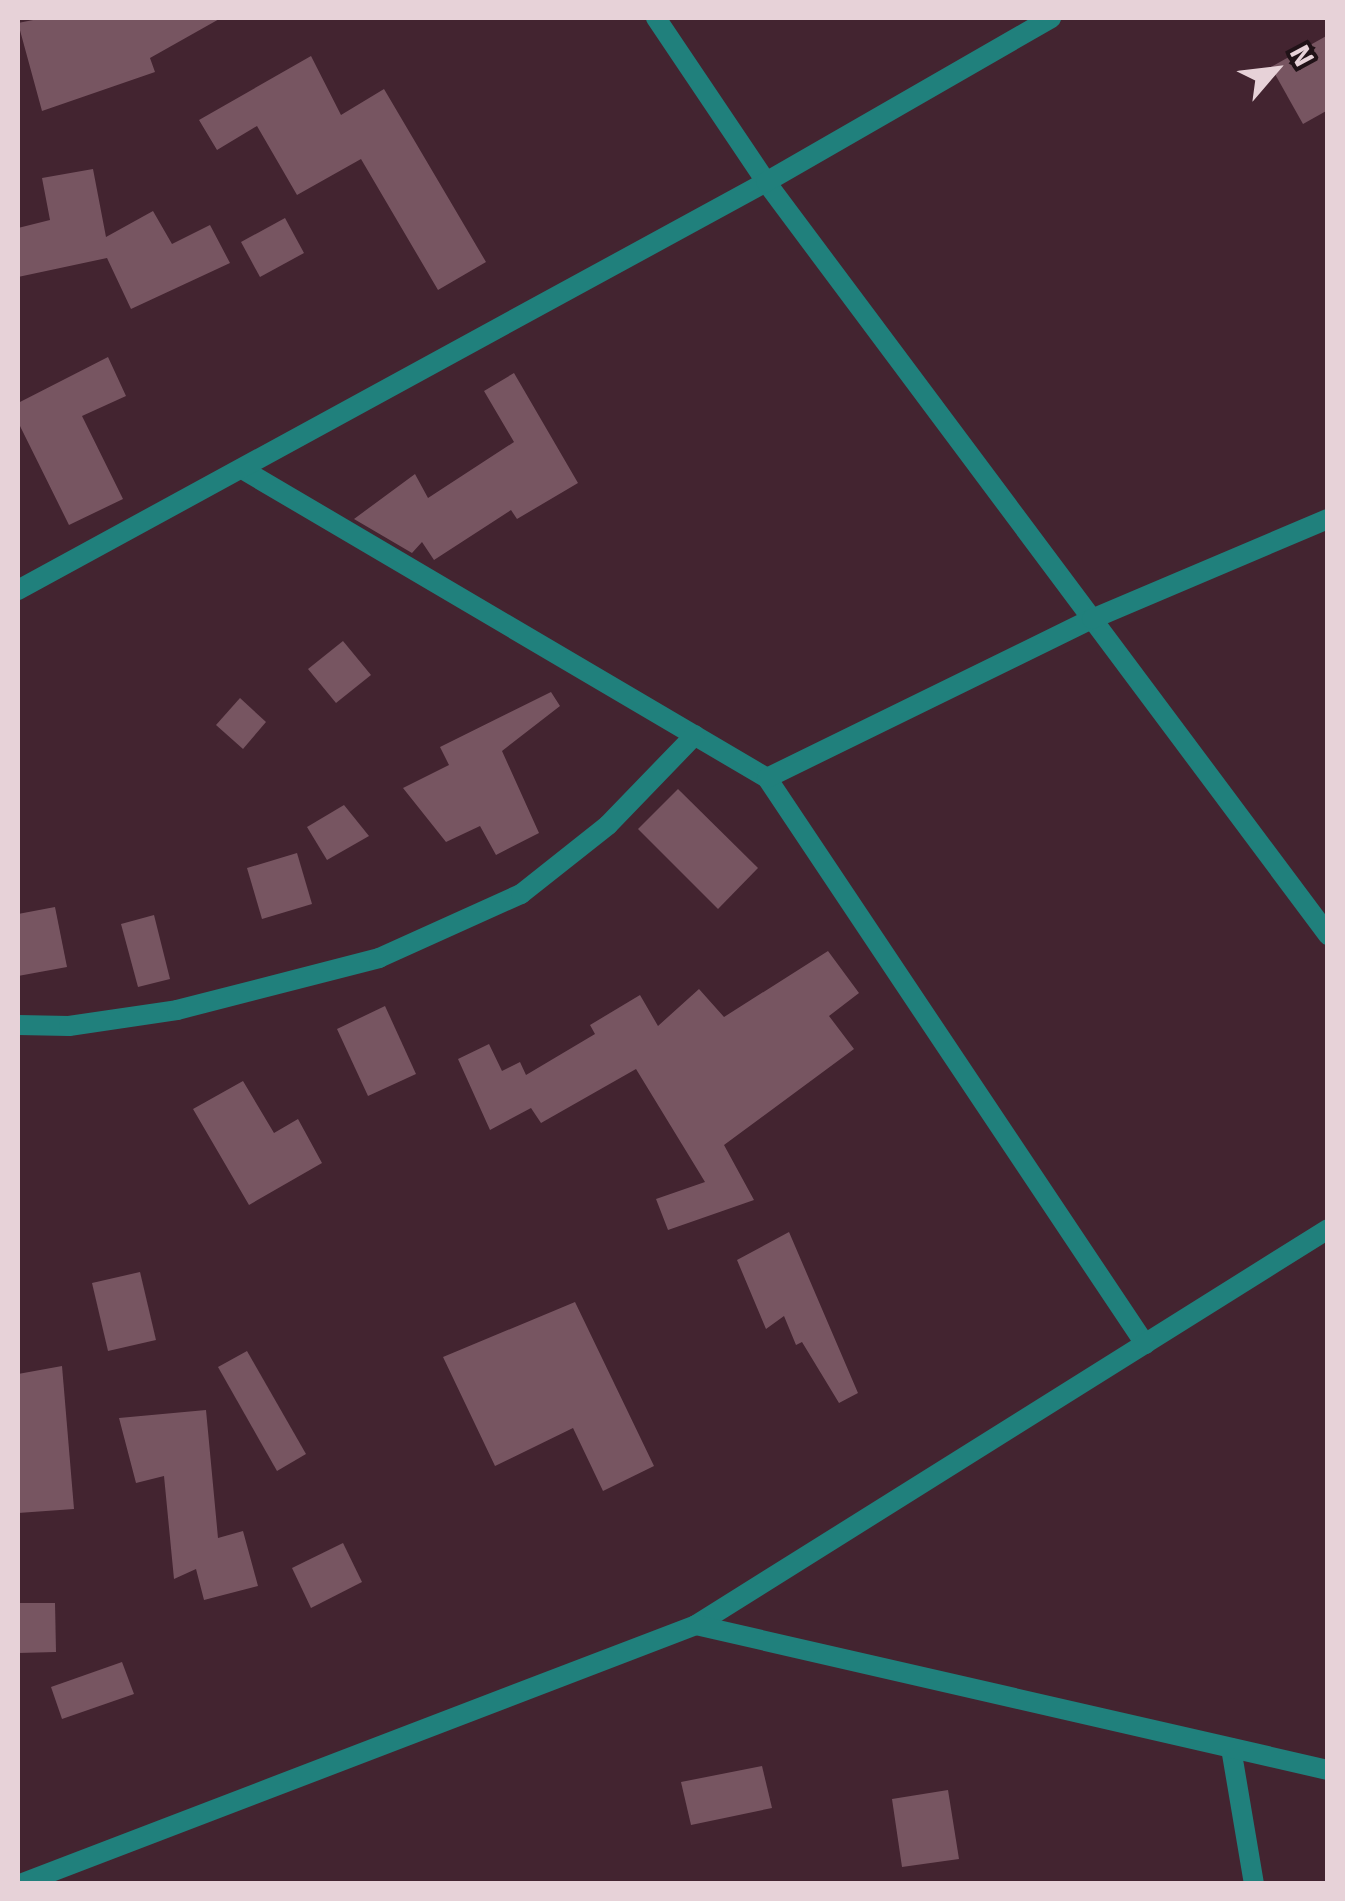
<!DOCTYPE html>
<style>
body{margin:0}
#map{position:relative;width:1345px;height:1901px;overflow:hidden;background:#432430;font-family:Signika,sans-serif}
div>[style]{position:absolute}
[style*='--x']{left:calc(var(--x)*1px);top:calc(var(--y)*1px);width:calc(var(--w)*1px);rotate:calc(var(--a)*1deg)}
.building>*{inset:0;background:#775561}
.minor>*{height:20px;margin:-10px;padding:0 10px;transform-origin:10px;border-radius:10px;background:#20807c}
.tertiary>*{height:20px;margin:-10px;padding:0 10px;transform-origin:10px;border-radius:10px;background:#20807c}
span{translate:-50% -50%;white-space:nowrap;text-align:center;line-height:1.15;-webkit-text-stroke:9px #201217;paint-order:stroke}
.frame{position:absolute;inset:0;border:20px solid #e7d2d8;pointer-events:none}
.north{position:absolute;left:1225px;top:20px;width:100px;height:100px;-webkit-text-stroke:8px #201217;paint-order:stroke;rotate:62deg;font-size:28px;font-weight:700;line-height:40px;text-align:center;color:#e7d2d8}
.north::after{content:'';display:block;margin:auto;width:35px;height:45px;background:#e7d2d8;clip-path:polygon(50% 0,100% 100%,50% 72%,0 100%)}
</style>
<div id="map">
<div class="building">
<i style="clip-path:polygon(43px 18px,221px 18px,150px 58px,155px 72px,42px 111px,18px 23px)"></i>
<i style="clip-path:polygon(1328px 35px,1328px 110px,1303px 124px,1271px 67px)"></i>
<i style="clip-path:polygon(311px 56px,341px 115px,384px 89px,486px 262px,438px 290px,361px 159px,297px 195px,257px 126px,217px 150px,199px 120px)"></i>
<i style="clip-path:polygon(93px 169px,106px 237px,153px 211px,172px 244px,210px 225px,230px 263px,131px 309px,107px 258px,18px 277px,18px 228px,50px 220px,42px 178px)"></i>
<i style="clip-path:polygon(285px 218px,304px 253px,260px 277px,241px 242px)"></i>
<i style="clip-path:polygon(108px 357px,126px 396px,82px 416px,123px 499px,69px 525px,18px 422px,18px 403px)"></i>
<i style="clip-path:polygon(514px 373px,578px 483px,517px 519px,511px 510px,434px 560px,422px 542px,412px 553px,354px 519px,415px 474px,428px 498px,514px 442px,484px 391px)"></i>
<i style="clip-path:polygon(343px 641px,371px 675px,336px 703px,308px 669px)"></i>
<i style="clip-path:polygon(551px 692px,560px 706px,502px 751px,539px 833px,496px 855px,480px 826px,446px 842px,403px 788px,449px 765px,440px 747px)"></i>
<i style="clip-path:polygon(240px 698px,266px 722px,243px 749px,216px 725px)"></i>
<i style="clip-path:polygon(678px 789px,758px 868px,718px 909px,638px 829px)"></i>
<i style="clip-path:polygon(344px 805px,369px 836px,327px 860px,307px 827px)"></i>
<i style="clip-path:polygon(297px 853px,312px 904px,262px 919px,247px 868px)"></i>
<i style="clip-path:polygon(55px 907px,67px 967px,18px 976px,18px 914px)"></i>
<i style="clip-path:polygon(154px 915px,170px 979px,138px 987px,121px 924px)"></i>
<i style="clip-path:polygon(828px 951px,859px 993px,829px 1016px,854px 1049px,724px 1145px,754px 1200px,668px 1230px,656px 1199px,705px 1182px,636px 1069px,541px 1123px,531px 1108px,490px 1130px,458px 1059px,489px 1044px,502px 1071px,520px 1062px,526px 1075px,595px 1034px,590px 1025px,640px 995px,658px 1026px,699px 989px,724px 1017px)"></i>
<i style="clip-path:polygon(385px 1006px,416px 1074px,368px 1096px,337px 1029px)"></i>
<i style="clip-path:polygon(243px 1081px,274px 1133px,298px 1119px,322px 1163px,249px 1205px,193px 1109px)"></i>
<i style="clip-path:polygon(789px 1232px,858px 1393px,839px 1403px,802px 1342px,796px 1345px,784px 1316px,766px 1329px,737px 1260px)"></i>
<i style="clip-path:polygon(140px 1272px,156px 1340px,108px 1351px,92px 1283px)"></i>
<i style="clip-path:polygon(575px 1302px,654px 1466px,603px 1491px,573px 1428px,495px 1466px,443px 1357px)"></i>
<i style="clip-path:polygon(247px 1351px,306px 1454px,277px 1471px,218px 1367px)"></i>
<i style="clip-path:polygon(62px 1366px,74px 1509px,18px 1513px,18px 1374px)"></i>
<i style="clip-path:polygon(206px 1410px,218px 1538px,243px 1531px,258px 1586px,204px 1600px,196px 1569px,174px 1579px,164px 1476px,136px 1483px,119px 1418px)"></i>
<i style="clip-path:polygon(343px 1543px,362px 1582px,311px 1608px,292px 1568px)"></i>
<i style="clip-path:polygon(18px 1603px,55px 1603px,56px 1652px,18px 1653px)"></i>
<i style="clip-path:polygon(122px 1662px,134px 1694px,62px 1719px,51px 1687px)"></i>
<i style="clip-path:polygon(762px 1766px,772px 1808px,691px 1825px,681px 1782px)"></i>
<i style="clip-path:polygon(948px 1790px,959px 1859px,902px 1867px,892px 1799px)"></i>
</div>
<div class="minor">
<i style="--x:656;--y:18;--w:197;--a:56.1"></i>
<i style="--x:766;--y:182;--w:940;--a:53.26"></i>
<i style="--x:242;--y:469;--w:609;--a:30.48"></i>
<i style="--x:767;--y:778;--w:681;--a:56.26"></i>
<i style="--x:18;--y:590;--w:852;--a:-28.61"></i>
<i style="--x:766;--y:182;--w:329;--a:-29.9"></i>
<i style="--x:767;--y:778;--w:362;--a:-26.1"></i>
<i style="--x:1092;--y:619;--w:256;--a:-23"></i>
<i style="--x:18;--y:1025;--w:51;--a:1.1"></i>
<i style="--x:69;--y:1026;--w:109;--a:-8.4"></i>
<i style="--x:177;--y:1010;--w:209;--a:-14.4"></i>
<i style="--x:379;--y:958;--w:156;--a:-24.3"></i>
<i style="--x:521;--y:894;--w:111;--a:-38.4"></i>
<i style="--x:608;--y:825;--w:125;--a:-46"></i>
<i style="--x:696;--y:1625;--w:746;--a:-32.07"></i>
<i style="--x:1231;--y:1748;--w:138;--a:80.4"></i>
</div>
<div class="tertiary">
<i style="--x:20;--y:1884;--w:724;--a:-20.96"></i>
<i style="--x:696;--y:1625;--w:648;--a:12.92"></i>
</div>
<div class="frame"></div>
<div class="north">N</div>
</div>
